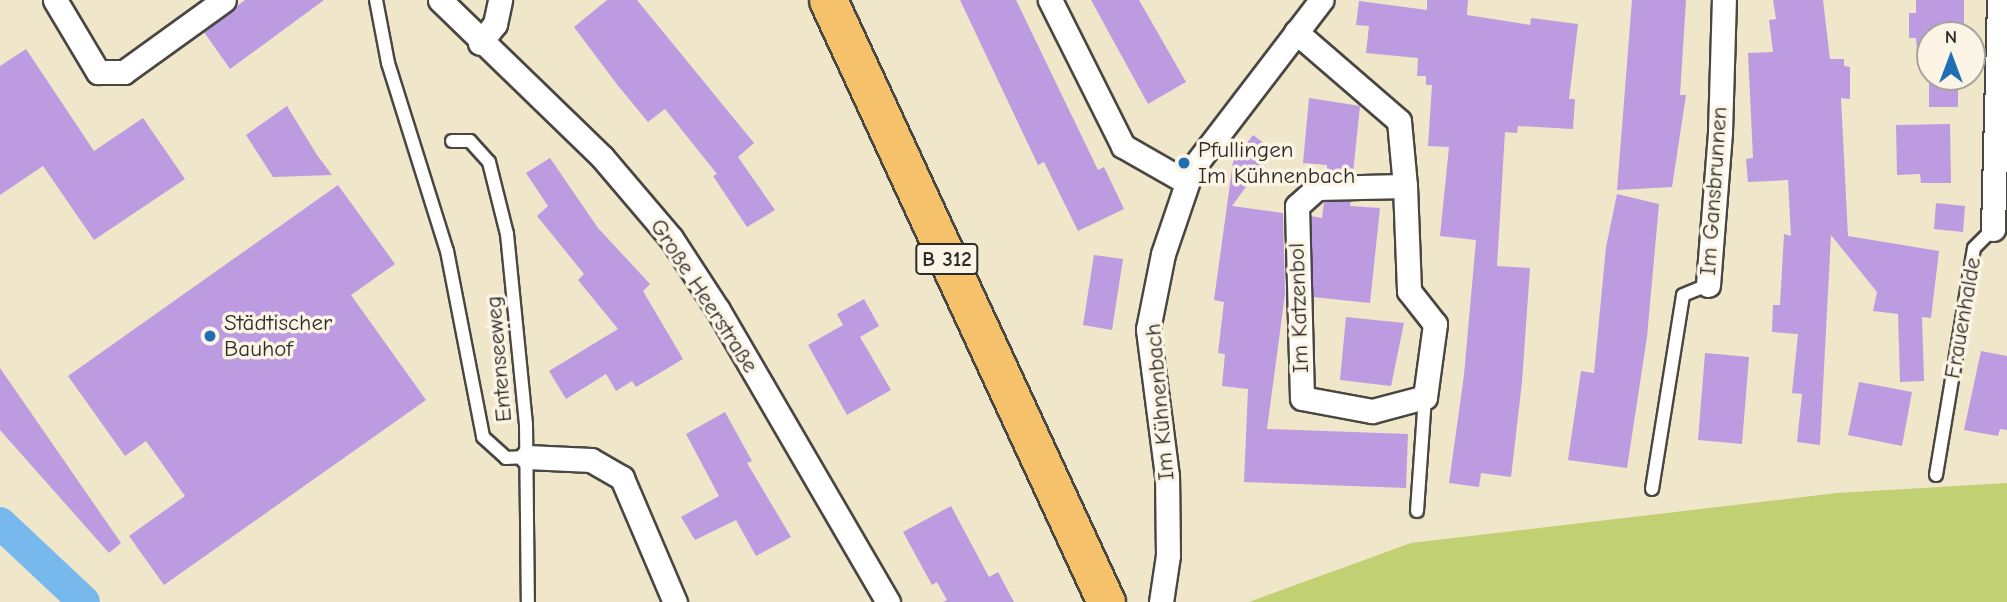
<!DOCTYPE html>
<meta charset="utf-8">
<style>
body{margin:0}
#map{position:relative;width:2007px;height:602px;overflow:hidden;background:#f0e6c9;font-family:"Comic Neue",sans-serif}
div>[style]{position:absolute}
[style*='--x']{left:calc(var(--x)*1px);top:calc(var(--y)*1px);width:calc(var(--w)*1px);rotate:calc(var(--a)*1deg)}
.green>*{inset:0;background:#c0d073}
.canal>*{height:32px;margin:-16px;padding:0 16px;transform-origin:16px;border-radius:16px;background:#78b9ed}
.building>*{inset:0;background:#bd9be1}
.roads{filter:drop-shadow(2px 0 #494743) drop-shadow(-2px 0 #494743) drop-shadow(0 2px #494743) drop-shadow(0 -2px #494743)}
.service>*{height:12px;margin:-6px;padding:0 6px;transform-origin:6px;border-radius:6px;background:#fff}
.minor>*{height:23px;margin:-11.5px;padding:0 11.5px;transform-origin:11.5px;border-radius:11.5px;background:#fff}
.primary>*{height:37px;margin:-18.5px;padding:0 18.5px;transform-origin:18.5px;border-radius:18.5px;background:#f5c16b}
.dots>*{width:19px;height:19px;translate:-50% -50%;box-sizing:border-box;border:4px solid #fcf5e5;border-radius:50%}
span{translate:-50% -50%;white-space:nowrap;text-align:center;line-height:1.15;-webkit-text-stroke:7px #fcf5e5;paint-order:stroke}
.shield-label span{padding:2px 5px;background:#fcf5e5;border:2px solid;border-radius:5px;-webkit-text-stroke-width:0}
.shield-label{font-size:21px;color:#2b2b2b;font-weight:700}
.poi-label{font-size:23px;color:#2b2b2b}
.left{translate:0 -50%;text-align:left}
.street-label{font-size:23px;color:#2b2b2b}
.north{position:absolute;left:1916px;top:21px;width:70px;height:70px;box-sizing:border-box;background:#fcf5e5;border:2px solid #a8a49b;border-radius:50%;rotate:0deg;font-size:19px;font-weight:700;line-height:28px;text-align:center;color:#2b2b2b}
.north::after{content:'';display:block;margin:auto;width:24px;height:32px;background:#1f6fb2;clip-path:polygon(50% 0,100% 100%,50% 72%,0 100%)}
</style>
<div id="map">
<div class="green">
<i style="clip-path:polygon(2007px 483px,2007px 602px,1249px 602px,1411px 543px,1837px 493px)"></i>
</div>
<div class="canal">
<i style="--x:0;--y:523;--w:115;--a:43.2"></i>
</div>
<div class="building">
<i style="clip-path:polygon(245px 0,324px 0,230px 69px,204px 32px)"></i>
<i style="clip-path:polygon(607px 0,637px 0,754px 143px,738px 157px,775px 210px,747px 227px,713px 176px,717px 174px,665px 109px,648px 122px,619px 87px,574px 27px)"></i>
<i style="clip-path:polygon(960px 0,1016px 0,1098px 170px,1104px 167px,1124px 209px,1078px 231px,1044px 162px,1038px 165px)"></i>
<i style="clip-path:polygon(1091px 0,1139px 0,1186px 82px,1148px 104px)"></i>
<i style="clip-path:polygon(1427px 0,1468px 0,1467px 15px,1530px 25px,1531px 18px,1578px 24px,1569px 99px,1575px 99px,1573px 129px,1518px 126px,1517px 133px,1505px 132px,1497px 266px,1530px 268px,1522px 382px,1511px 477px,1481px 473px,1479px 487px,1449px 483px,1464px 375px,1476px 240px,1440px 236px,1449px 147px,1428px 146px,1432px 85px,1426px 85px,1426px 76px,1417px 76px,1418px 58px,1366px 53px,1369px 26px,1356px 25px,1359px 1px,1427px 10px)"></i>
<i style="clip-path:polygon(1632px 0,1686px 0,1680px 95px,1686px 95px,1672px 187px,1617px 190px)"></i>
<i style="clip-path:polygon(1773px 0,1823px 0,1830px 59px,1844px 59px,1844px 66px,1850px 67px,1850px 99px,1841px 98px,1848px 236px,1939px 251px,1931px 318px,1922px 317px,1924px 381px,1900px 382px,1898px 314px,1873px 311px,1877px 292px,1831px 235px,1820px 445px,1797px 442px,1802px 394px,1792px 393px,1798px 334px,1772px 332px,1773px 305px,1780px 305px,1784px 234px,1791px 236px,1788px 180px,1748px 182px,1746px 159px,1753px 158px,1748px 53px,1773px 52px,1769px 20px,1776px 19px)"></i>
<i style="clip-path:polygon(1916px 0,1964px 0,1964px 35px,1930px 35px,1930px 77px,1958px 77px,1958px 107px,1929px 107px,1929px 52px,1917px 52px,1916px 38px,1909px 38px,1909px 13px,1916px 13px)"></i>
<i style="clip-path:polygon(26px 49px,94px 151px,143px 118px,185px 179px,94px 240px,43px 166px,0 195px,0 66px)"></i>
<i style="clip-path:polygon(1309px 98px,1360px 106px,1353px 173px,1327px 174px,1327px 165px,1303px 163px)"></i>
<i style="clip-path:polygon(287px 106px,317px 155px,332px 175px,273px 177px,246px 135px)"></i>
<i style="clip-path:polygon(1950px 124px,1951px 183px,1921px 183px,1920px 174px,1897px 175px,1896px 125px)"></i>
<i style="clip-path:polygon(1253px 135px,1273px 150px,1232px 206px,1283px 213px,1285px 294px,1267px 429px,1408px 434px,1406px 488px,1244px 482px,1248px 389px,1222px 386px,1225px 354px,1218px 353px,1224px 302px,1214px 300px,1233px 162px)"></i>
<i style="clip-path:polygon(550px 158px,598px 228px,650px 284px,643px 291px,683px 359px,636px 387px,632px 381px,616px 391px,606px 374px,566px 399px,549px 371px,618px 329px,578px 280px,584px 274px,537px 216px,548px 206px,526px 173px)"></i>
<i style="clip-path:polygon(338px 185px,395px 264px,351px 295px,426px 400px,164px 585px,129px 536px,185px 496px,146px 441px,125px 456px,68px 376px)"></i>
<i style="clip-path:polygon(1617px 194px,1659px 204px,1647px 337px,1627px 468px,1568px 460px,1581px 371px,1594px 373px,1606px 247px)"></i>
<i style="clip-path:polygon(1351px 201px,1350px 206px,1380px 208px,1370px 303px,1313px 297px,1311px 216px,1322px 218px,1324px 202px)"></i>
<i style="clip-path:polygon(1936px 203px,1965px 206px,1963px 232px,1934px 229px)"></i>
<i style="clip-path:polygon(1094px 255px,1123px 259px,1112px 330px,1083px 325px)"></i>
<i style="clip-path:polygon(864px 299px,879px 326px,860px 337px,891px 390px,847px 415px,808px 345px,843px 325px,837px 314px)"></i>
<i style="clip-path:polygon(1346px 317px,1404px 323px,1391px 386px,1340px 380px)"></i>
<i style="clip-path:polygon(1981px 351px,2007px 356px,2007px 430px,2000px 429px,1998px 436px,1964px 430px)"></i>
<i style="clip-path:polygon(1705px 353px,1749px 357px,1742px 444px,1698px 440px)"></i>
<i style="clip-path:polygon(0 368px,121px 543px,109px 553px,0 430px)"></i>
<i style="clip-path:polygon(1859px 382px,1912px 392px,1902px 446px,1848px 435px)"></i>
<i style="clip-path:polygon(725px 412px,752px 461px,747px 463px,791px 537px,756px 556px,736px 520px,695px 540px,681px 517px,719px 496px,686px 434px)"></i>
<i style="clip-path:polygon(951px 506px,989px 577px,998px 572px,1014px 602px,943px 602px,947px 600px,937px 582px,932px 585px,903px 532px)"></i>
</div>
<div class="roads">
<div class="service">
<i style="--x:376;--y:0;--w:64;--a:79.2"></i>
<i style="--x:388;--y:63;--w:197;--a:72.6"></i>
<i style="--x:447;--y:251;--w:189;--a:79"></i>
<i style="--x:483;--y:437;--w:31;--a:42"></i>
<i style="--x:506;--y:458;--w:21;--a:-3"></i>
<i style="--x:452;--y:141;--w:18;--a:0"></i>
<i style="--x:470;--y:141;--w:28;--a:48"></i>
<i style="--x:489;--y:162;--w:74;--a:76"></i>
<i style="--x:507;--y:234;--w:191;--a:84.3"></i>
<i style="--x:526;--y:424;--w:178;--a:89.4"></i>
<i style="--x:1936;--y:475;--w:230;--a:-80.5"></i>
<i style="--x:1974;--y:248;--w:27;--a:-45"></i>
<i style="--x:1652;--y:489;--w:196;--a:-80.9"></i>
<i style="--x:1683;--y:295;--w:27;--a:-22"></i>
<i style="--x:1417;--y:511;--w:114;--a:-86"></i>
</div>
<div class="minor">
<i style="--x:55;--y:0;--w:84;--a:59.2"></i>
<i style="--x:98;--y:72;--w:26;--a:0"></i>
<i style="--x:124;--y:72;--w:123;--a:-35.8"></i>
<i style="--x:440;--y:0;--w:226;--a:44.1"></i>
<i style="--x:602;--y:157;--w:106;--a:49.6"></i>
<i style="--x:671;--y:238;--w:86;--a:56.9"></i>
<i style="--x:718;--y:310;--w:338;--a:59.8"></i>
<i style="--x:1050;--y:0;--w:163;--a:63.4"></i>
<i style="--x:1123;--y:146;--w:73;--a:29.7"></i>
<i style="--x:1296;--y:32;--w:136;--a:40.8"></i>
<i style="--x:1399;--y:121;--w:65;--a:84.7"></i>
<i style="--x:1405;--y:186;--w:105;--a:87.8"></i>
<i style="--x:1409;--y:291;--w:42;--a:51.8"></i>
<i style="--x:1435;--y:324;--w:74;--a:97.8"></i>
<i style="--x:1425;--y:397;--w:55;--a:165.2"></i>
<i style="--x:1372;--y:411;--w:71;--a:-169.5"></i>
<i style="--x:1302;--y:398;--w:192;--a:-91.5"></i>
<i style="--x:1297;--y:206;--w:27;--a:-42"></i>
<i style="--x:1317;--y:188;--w:88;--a:-1.3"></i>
<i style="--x:480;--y:43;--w:24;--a:-52"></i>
<i style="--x:495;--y:24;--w:25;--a:-78"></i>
<i style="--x:1993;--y:229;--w:229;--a:-88.5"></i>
<i style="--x:1708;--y:285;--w:153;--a:-85.5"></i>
<i style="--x:1720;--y:132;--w:132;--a:-88.3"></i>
<i style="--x:527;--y:457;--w:64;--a:2.7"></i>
<i style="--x:591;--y:460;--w:36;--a:30"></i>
<i style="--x:622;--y:478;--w:135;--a:66.9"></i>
<i style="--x:1161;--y:602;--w:48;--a:-81.5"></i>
<i style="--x:1168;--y:555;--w:79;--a:-90.7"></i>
<i style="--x:1167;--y:476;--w:148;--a:-97.4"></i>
<i style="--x:1148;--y:329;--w:76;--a:-78.7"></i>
<i style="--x:1163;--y:254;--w:90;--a:-71.2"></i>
<i style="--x:1192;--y:169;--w:213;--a:-52.6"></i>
</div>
<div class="primary">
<i style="--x:828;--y:0;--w:663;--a:65.21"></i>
</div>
</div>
<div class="dots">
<i style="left:1184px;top:163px;background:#1f6fb2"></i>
<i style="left:210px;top:336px;background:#1f6fb2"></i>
</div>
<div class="shield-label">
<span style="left:947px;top:259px">B 312</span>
</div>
<div class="poi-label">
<span class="left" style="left:1198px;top:163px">Pfullingen<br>Im Kühnenbach</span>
<span class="left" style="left:224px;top:336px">Städtischer<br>Bauhof</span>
</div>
<div class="street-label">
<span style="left:1714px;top:191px;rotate:-86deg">Im Gansbrunnen</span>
<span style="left:704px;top:296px;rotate:57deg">Große Heerstraße</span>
<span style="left:1299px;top:308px;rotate:-92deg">Im Katzenbol</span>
<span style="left:1963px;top:318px;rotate:-80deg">Frauenhalde</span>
<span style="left:499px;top:359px;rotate:-95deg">Entenseeweg</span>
<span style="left:1160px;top:402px;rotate:-95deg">Im Kühnenbach</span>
</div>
<div class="north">N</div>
</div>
